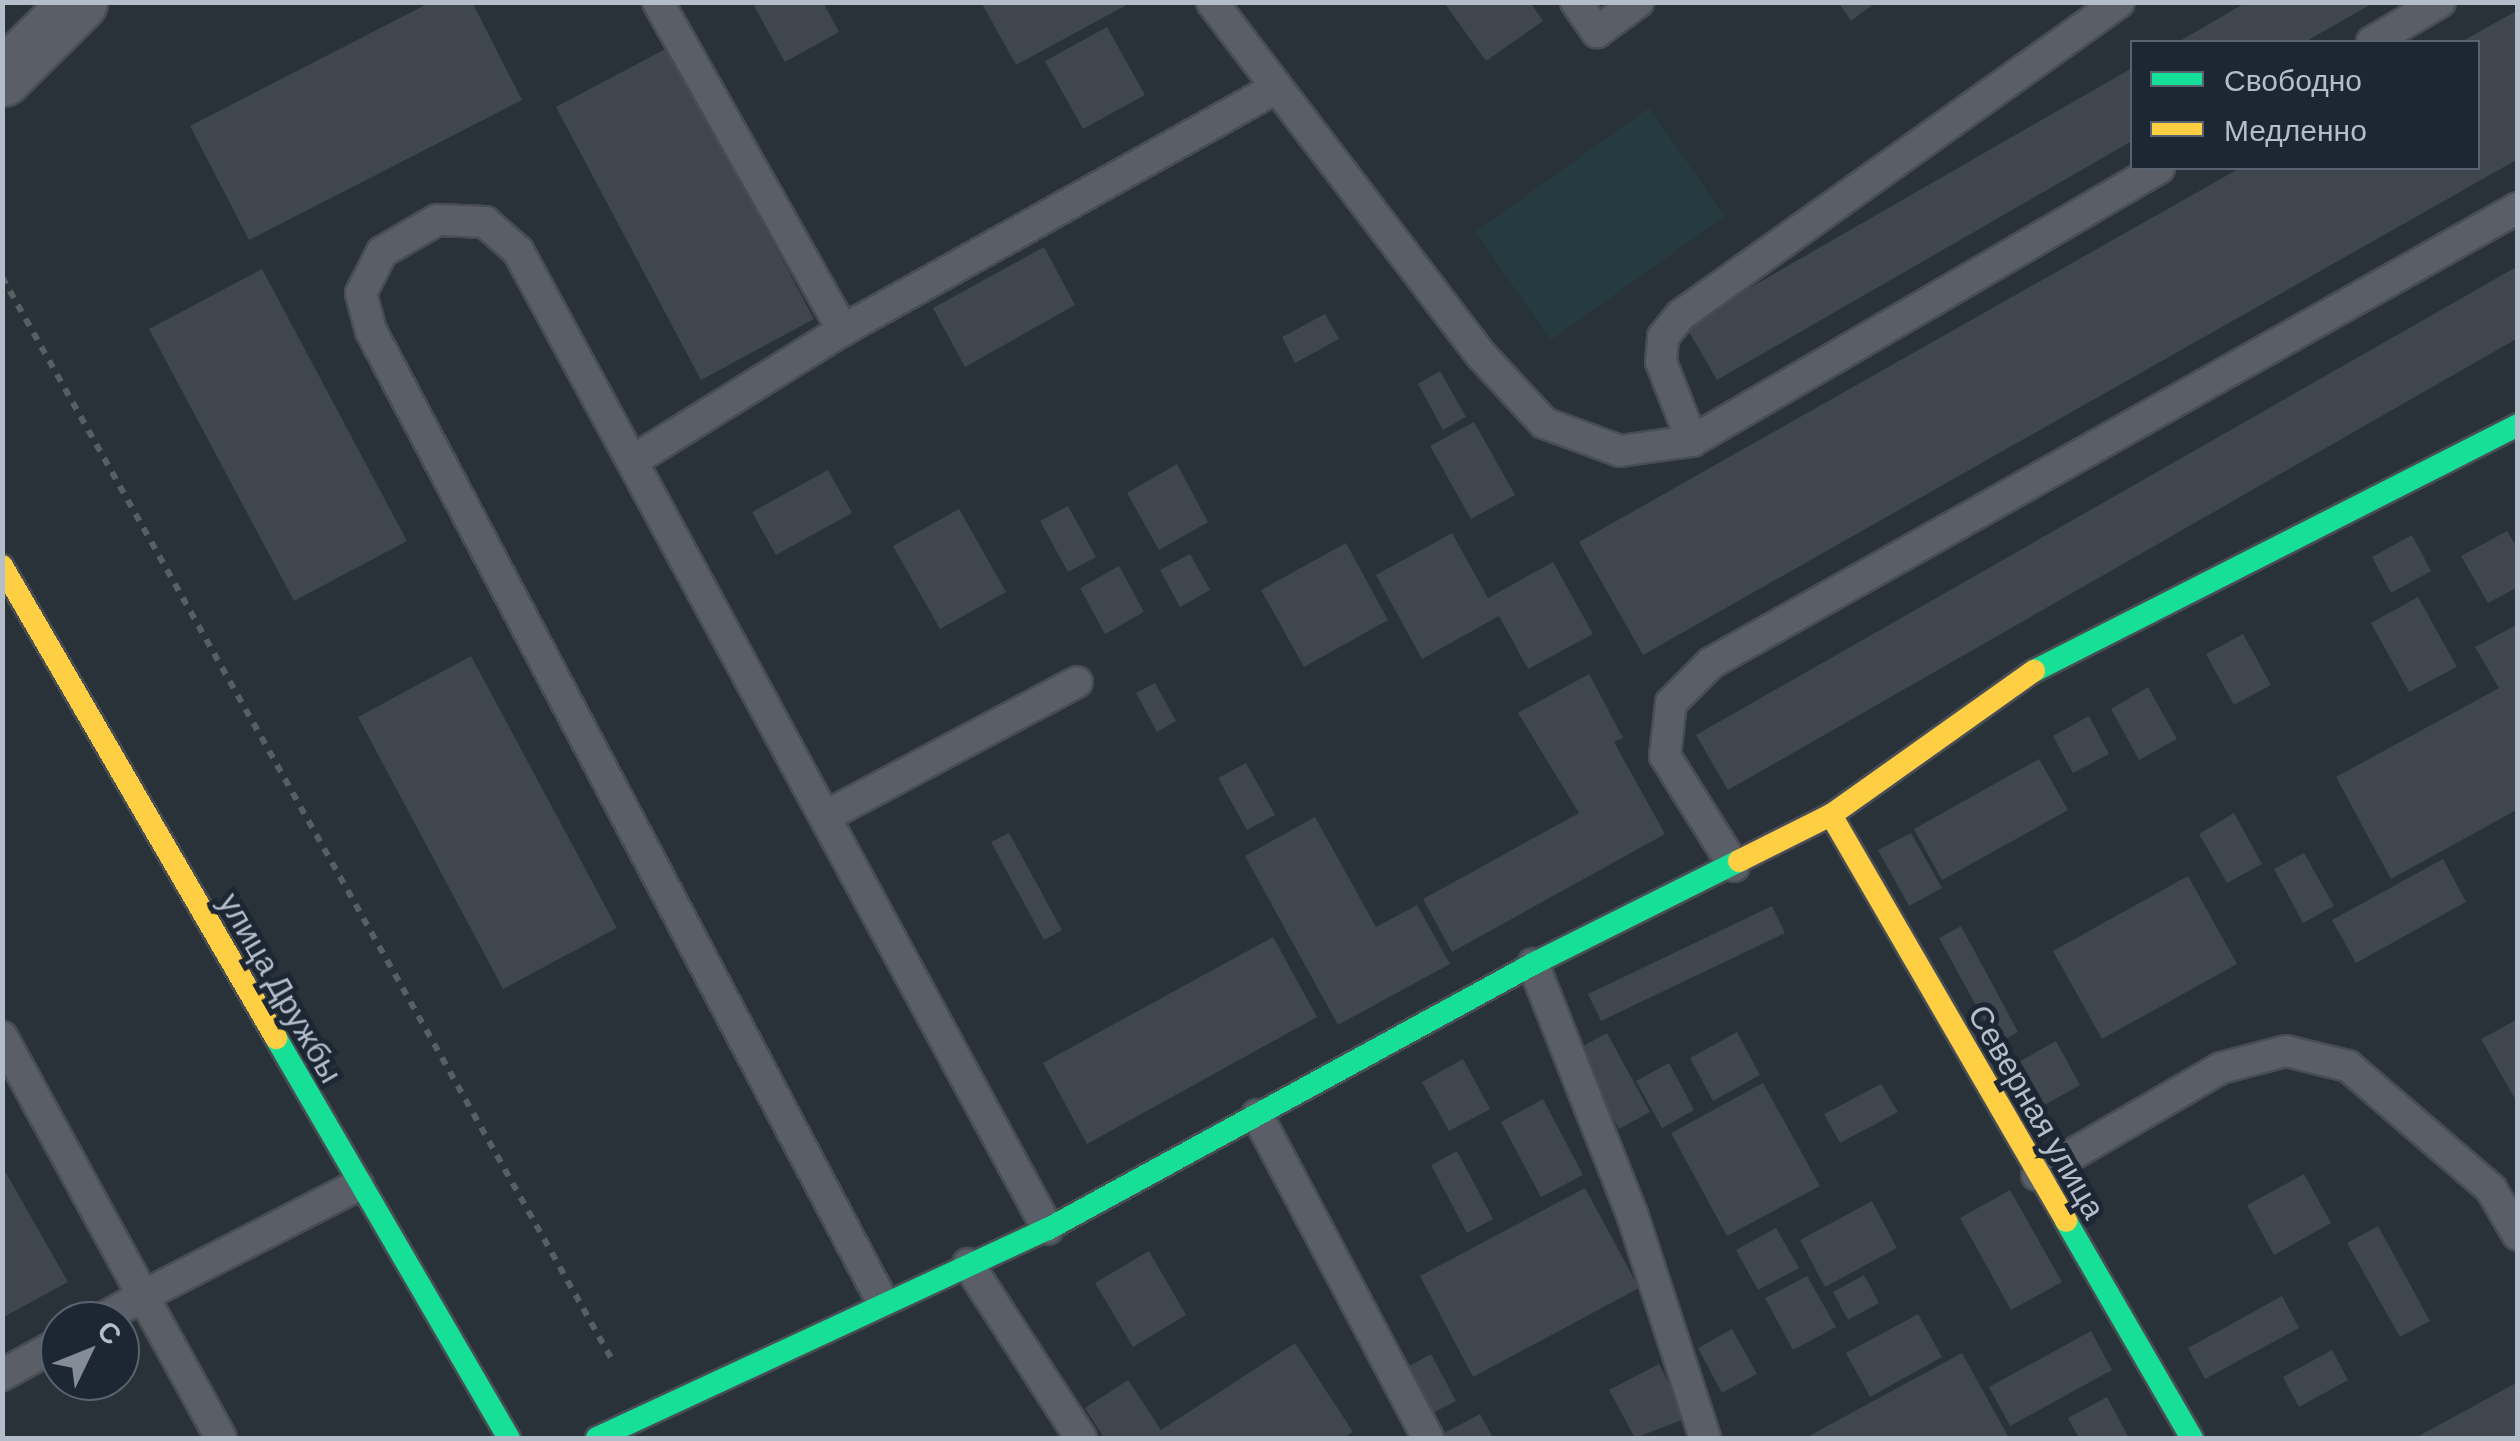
<!DOCTYPE html>
<meta charset="utf-8">
<style>
body{margin:0}
#map{position:relative;width:2520px;height:1441px;overflow:hidden;background:#293139;font-family:Barlow,sans-serif}
div>[style]{position:absolute}
[style*='--x']{left:calc(var(--x)*1px);top:calc(var(--y)*1px);width:calc(var(--w)*1px);rotate:calc(var(--a)*1deg)}
.green>*{inset:0;background:#263b3f}
.building>*{inset:0;background:#40464d}
.path>*{height:6px;margin-top:-3px;transform-origin:0;background:repeating-linear-gradient(90deg,#585e64 0 8px,transparent 0 16px)}
.roads{filter:drop-shadow(2px 0 #484d54) drop-shadow(-2px 0 #484d54) drop-shadow(0 2px #484d54) drop-shadow(0 -2px #484d54)}
.lane>*{height:30px;margin:-15px;padding:0 15px;transform-origin:15px;border-radius:15px;background:#5a5f67}
.street>*{height:55px;margin:-27.5px;padding:0 27.5px;transform-origin:27.5px;border-radius:27.5px;background:#5a5f67}
.fast>*{height:22px;margin:-11px;padding:0 11px;transform-origin:11px;border-radius:11px;background:#16e098}
.slow>*{height:22px;margin:-11px;padding:0 11px;transform-origin:11px;border-radius:11px;background:#ffcf43}
span{translate:-50% -50%;white-space:nowrap;text-align:center;line-height:1.15;-webkit-text-stroke:10px #1d2734;paint-order:stroke}
.street-label{font-size:32px;color:#b4bdca}
.frame{position:absolute;inset:0;border:5px solid #b4bdca;pointer-events:none}
.legend{position:absolute;left:2130px;top:40px;width:350px;height:130px;box-sizing:border-box;background:#1d2734;border:2px solid #596370;margin:0;padding:12px 18px;list-style:none;font-size:30px;color:#b4bdca}
.legend li{display:flex;align-items:center;gap:20px;height:50px}
.legend b{width:50px;border:2px solid #596370}
.north{position:absolute;left:40px;top:1301px;width:100px;height:100px;box-sizing:border-box;background:#1d2734;border:2px solid #596370;border-radius:50%;rotate:47deg;font-size:28px;font-weight:700;line-height:40px;text-align:center;color:#b4bdca}
.north::after{content:'';display:block;margin:auto;width:35px;height:45px;background:#838c97;clip-path:polygon(50% 0,100% 100%,50% 72%,0 100%)}
</style>
<div id="map">
<div class="green">
<i style="clip-path:polygon(1649px 108px,1725px 216px,1551px 340px,1475px 232px)"></i>
</div>
<div class="building">
<i style="clip-path:polygon(431px 2px,472px 2px,522px 100px,249px 240px,190px 126px)"></i>
<i style="clip-path:polygon(761px 2px,823px 2px,839px 32px,785px 62px,754px 6px)"></i>
<i style="clip-path:polygon(981px 2px,1132px 2px,1016px 65px)"></i>
<i style="clip-path:polygon(1530px 2px,1543px 21px,1486px 61px,1445px 4px)"></i>
<i style="clip-path:polygon(1838px 2px,1876px 2px,1851px 21px)"></i>
<i style="clip-path:polygon(2247px 2px,2375px 2px,2305px 42px,2178px 42px)"></i>
<i style="clip-path:polygon(2518px 10px,2518px 159px,1643px 655px,1579px 542px,2240px 168px,2478px 168px,2478px 42px,2461px 42px)"></i>
<i style="clip-path:polygon(1107px 27px,1145px 95px,1083px 129px,1045px 61px)"></i>
<i style="clip-path:polygon(669px 47px,814px 319px,701px 380px,556px 107px)"></i>
<i style="clip-path:polygon(2132px 68px,2132px 141px,1717px 380px,1685px 325px)"></i>
<i style="clip-path:polygon(1044px 247px,1075px 305px,965px 367px,933px 308px)"></i>
<i style="clip-path:polygon(2518px 266px,2518px 338px,1728px 790px,1696px 735px)"></i>
<i style="clip-path:polygon(262px 269px,407px 541px,294px 601px,149px 329px)"></i>
<i style="clip-path:polygon(1325px 314px,1339px 339px,1295px 363px,1282px 337px)"></i>
<i style="clip-path:polygon(1440px 371px,1466px 417px,1443px 430px,1418px 384px)"></i>
<i style="clip-path:polygon(1474px 422px,1515px 495px,1471px 519px,1430px 446px)"></i>
<i style="clip-path:polygon(1177px 464px,1208px 522px,1159px 550px,1127px 493px)"></i>
<i style="clip-path:polygon(828px 470px,852px 513px,776px 555px,752px 512px)"></i>
<i style="clip-path:polygon(1068px 506px,1096px 557px,1068px 572px,1040px 521px)"></i>
<i style="clip-path:polygon(959px 509px,1006px 592px,940px 629px,893px 546px)"></i>
<i style="clip-path:polygon(2507px 531px,2518px 549px,2518px 587px,2488px 603px,2461px 556px)"></i>
<i style="clip-path:polygon(1452px 533px,1488px 598px,1553px 562px,1593px 634px,1528px 669px,1499px 616px,1422px 659px,1376px 575px)"></i>
<i style="clip-path:polygon(2412px 535px,2431px 571px,2391px 593px,2372px 557px)"></i>
<i style="clip-path:polygon(1346px 543px,1388px 620px,1304px 667px,1261px 590px)"></i>
<i style="clip-path:polygon(1190px 554px,1210px 590px,1180px 607px,1160px 570px)"></i>
<i style="clip-path:polygon(1119px 566px,1144px 612px,1105px 634px,1080px 588px)"></i>
<i style="clip-path:polygon(2418px 597px,2457px 667px,2409px 692px,2371px 623px)"></i>
<i style="clip-path:polygon(2518px 624px,2518px 809px,2391px 879px,2336px 777px,2499px 688px,2475px 647px)"></i>
<i style="clip-path:polygon(2243px 634px,2271px 685px,2234px 705px,2206px 654px)"></i>
<i style="clip-path:polygon(471px 656px,617px 928px,503px 989px,358px 717px)"></i>
<i style="clip-path:polygon(1589px 674px,1623px 738px,1614px 742px,1665px 834px,1452px 952px,1423px 899px,1579px 813px,1518px 713px)"></i>
<i style="clip-path:polygon(1155px 683px,1176px 721px,1157px 732px,1136px 693px)"></i>
<i style="clip-path:polygon(2148px 687px,2177px 739px,2139px 760px,2111px 709px)"></i>
<i style="clip-path:polygon(2089px 716px,2109px 754px,2073px 773px,2053px 736px)"></i>
<i style="clip-path:polygon(2039px 759px,2068px 810px,1942px 880px,1914px 829px)"></i>
<i style="clip-path:polygon(1246px 763px,1275px 815px,1247px 830px,1218px 778px)"></i>
<i style="clip-path:polygon(2234px 813px,2262px 864px,2227px 883px,2199px 834px)"></i>
<i style="clip-path:polygon(1315px 817px,1376px 927px,1417px 905px,1450px 964px,1338px 1025px,1245px 856px)"></i>
<i style="clip-path:polygon(1009px 833px,1062px 930px,1044px 940px,991px 842px)"></i>
<i style="clip-path:polygon(1911px 833px,1942px 888px,1909px 906px,1878px 850px)"></i>
<i style="clip-path:polygon(2304px 853px,2334px 906px,2303px 923px,2274px 869px)"></i>
<i style="clip-path:polygon(2443px 859px,2466px 902px,2356px 963px,2332px 920px)"></i>
<i style="clip-path:polygon(2188px 876px,2237px 964px,2102px 1039px,2053px 951px)"></i>
<i style="clip-path:polygon(1772px 906px,1785px 933px,1601px 1021px,1588px 994px)"></i>
<i style="clip-path:polygon(1961px 926px,2018px 1032px,1997px 1044px,1939px 938px)"></i>
<i style="clip-path:polygon(1273px 937px,1317px 1017px,1087px 1144px,1043px 1063px)"></i>
<i style="clip-path:polygon(2518px 1019px,2518px 1104px,2481px 1039px)"></i>
<i style="clip-path:polygon(1737px 1032px,1760px 1075px,1713px 1101px,1690px 1058px)"></i>
<i style="clip-path:polygon(1607px 1033px,1650px 1112px,1619px 1129px,1576px 1050px)"></i>
<i style="clip-path:polygon(2056px 1041px,2080px 1085px,2041px 1107px,2017px 1063px)"></i>
<i style="clip-path:polygon(1463px 1059px,1490px 1109px,1449px 1131px,1422px 1082px)"></i>
<i style="clip-path:polygon(1669px 1063px,1694px 1110px,1662px 1128px,1636px 1081px)"></i>
<i style="clip-path:polygon(1763px 1083px,1820px 1186px,1727px 1236px,1671px 1133px)"></i>
<i style="clip-path:polygon(1881px 1084px,1898px 1112px,1840px 1143px,1824px 1114px)"></i>
<i style="clip-path:polygon(1543px 1099px,1583px 1175px,1541px 1197px,1501px 1122px)"></i>
<i style="clip-path:polygon(1457px 1151px,1493px 1219px,1467px 1233px,1431px 1165px)"></i>
<i style="clip-path:polygon(2px 1166px,68px 1282px,2px 1318px)"></i>
<i style="clip-path:polygon(2304px 1174px,2331px 1223px,2274px 1255px,2247px 1205px)"></i>
<i style="clip-path:polygon(1585px 1188px,1639px 1288px,1473px 1377px,1420px 1276px)"></i>
<i style="clip-path:polygon(2010px 1190px,2062px 1282px,2011px 1310px,1960px 1218px)"></i>
<i style="clip-path:polygon(1872px 1201px,1897px 1248px,1825px 1287px,1800px 1240px)"></i>
<i style="clip-path:polygon(2378px 1226px,2430px 1321px,2400px 1337px,2347px 1243px)"></i>
<i style="clip-path:polygon(1776px 1228px,1799px 1268px,1758px 1290px,1736px 1250px)"></i>
<i style="clip-path:polygon(1149px 1251px,1186px 1315px,1133px 1347px,1095px 1283px)"></i>
<i style="clip-path:polygon(1864px 1275px,1879px 1303px,1848px 1320px,1833px 1292px)"></i>
<i style="clip-path:polygon(1807px 1276px,1836px 1327px,1793px 1350px,1765px 1298px)"></i>
<i style="clip-path:polygon(2282px 1296px,2299px 1328px,2205px 1379px,2188px 1348px)"></i>
<i style="clip-path:polygon(1918px 1314px,1942px 1357px,1870px 1397px,1846px 1353px)"></i>
<i style="clip-path:polygon(1732px 1329px,1757px 1374px,1722px 1393px,1698px 1348px)"></i>
<i style="clip-path:polygon(2091px 1331px,2112px 1370px,2010px 1426px,1989px 1387px)"></i>
<i style="clip-path:polygon(1295px 1343px,1353px 1432px,1343px 1438px,1104px 1438px,1085px 1408px,1128px 1380px,1161px 1430px)"></i>
<i style="clip-path:polygon(2332px 1350px,2348px 1380px,2299px 1407px,2283px 1377px)"></i>
<i style="clip-path:polygon(1962px 1353px,2009px 1438px,1805px 1438px)"></i>
<i style="clip-path:polygon(1431px 1354px,1456px 1401px,1429px 1415px,1404px 1369px)"></i>
<i style="clip-path:polygon(1659px 1364px,1687px 1418px,1635px 1438px,1609px 1390px)"></i>
<i style="clip-path:polygon(2518px 1382px,2518px 1438px,2415px 1438px)"></i>
<i style="clip-path:polygon(2107px 1397px,2129px 1438px,2079px 1438px,2068px 1418px)"></i>
<i style="clip-path:polygon(1480px 1414px,1493px 1438px,1435px 1438px)"></i>
</div>
<div class="path">
<i style="--x:2;--y:277;--w:1247;--a:60.6"></i>
</div>
<div class="roads">
<div class="lane">
<i style="--x:658;--y:2;--w:377;--a:60.6"></i>
<i style="--x:1212;--y:2;--w:445;--a:52.7"></i>
<i style="--x:1482;--y:356;--w:91;--a:47.2"></i>
<i style="--x:1544;--y:423;--w:81;--a:20.2"></i>
<i style="--x:1620;--y:451;--w:73;--a:-7.9"></i>
<i style="--x:1692;--y:441;--w:541;--a:-30.31"></i>
<i style="--x:1576;--y:2;--w:37;--a:55"></i>
<i style="--x:1597;--y:32;--w:51;--a:-36.2"></i>
<i style="--x:2372;--y:42;--w:79;--a:-30.5"></i>
<i style="--x:1692;--y:441;--w:85;--a:-111.4"></i>
<i style="--x:1661;--y:362;--w:25;--a:-85"></i>
<i style="--x:1663;--y:337;--w:28;--a:-51"></i>
<i style="--x:1681;--y:315;--w:538;--a:-35.55"></i>
<i style="--x:634;--y:460;--w:246;--a:-31.9"></i>
<i style="--x:843;--y:330;--w:494;--a:-29.2"></i>
<i style="--x:828;--y:815;--w:282;--a:-28.1"></i>
<i style="--x:1734;--y:866;--w:130;--a:-122.1"></i>
<i style="--x:1665;--y:756;--w:53;--a:-83.5"></i>
<i style="--x:1671;--y:703;--w:57;--a:-45"></i>
<i style="--x:1711;--y:663;--w:926;--a:-29.42"></i>
<i style="--x:1533;--y:964;--w:269;--a:68.4"></i>
<i style="--x:1632;--y:1214;--w:236;--a:71.9"></i>
<i style="--x:2;--y:1037;--w:295;--a:61.4"></i>
<i style="--x:143;--y:1296;--w:51;--a:150.9"></i>
<i style="--x:1257;--y:1115;--w:365;--a:62.1"></i>
<i style="--x:2037;--y:1175;--w:213;--a:-30.2"></i>
<i style="--x:2221;--y:1068;--w:67;--a:-14.7"></i>
<i style="--x:2286;--y:1051;--w:64;--a:13.6"></i>
<i style="--x:2348;--y:1066;--w:189;--a:40.7"></i>
<i style="--x:2491;--y:1189;--w:53;--a:59.6"></i>
<i style="--x:968;--y:1264;--w:207;--a:57"></i>
<i style="--x:882;--y:1301;--w:1096;--a:-117.78"></i>
<i style="--x:371;--y:331;--w:39;--a:-105"></i>
<i style="--x:361;--y:293;--w:46;--a:-62.9"></i>
<i style="--x:382;--y:252;--w:64;--a:-30.2"></i>
<i style="--x:437;--y:220;--w:48;--a:2.4"></i>
<i style="--x:485;--y:222;--w:44;--a:41.3"></i>
<i style="--x:518;--y:251;--w:1112;--a:61.55"></i>
<i style="--x:2;--y:1375;--w:66;--a:-28.9"></i>
<i style="--x:221;--y:1438;--w:162;--a:-118.8"></i>
<i style="--x:143;--y:1296;--w:242;--a:-27.3"></i>
</div>
<div class="street">
<i style="--x:2;--y:78;--w:108;--a:-44.6"></i>
</div>
<div class="fast">
<i style="--x:2034;--y:671;--w:543;--a:-26.94"></i>
<i style="--x:276;--y:1038;--w:463;--a:59.8"></i>
<i style="--x:2066;--y:1221;--w:251;--a:59.9"></i>
<i style="--x:597;--y:1438;--w:497;--a:-24.9"></i>
<i style="--x:1048;--y:1229;--w:553;--a:-28.65"></i>
<i style="--x:1533;--y:964;--w:230;--a:-26.6"></i>
</div>
<div class="slow">
<i style="--x:2;--y:566;--w:546;--a:59.86"></i>
<i style="--x:1831;--y:815;--w:469;--a:59.9"></i>
<i style="--x:1739;--y:861;--w:103;--a:-26.6"></i>
<i style="--x:1831;--y:815;--w:249;--a:-35.4"></i>
</div>
</div>
<div class="street-label">
<span style="left:282px;top:987px;rotate:60deg">улица Дружбы</span>
<span style="left:2038px;top:1111px;rotate:60deg">Северная улица</span>
</div>
<div class="frame"></div>
<ul class="legend">
<li><b style="height:12px;background:#16e098"></b>Свободно</li>
<li><b style="height:12px;background:#ffcf43"></b>Медленно</li>
</ul>
<div class="north">С</div>
</div>
